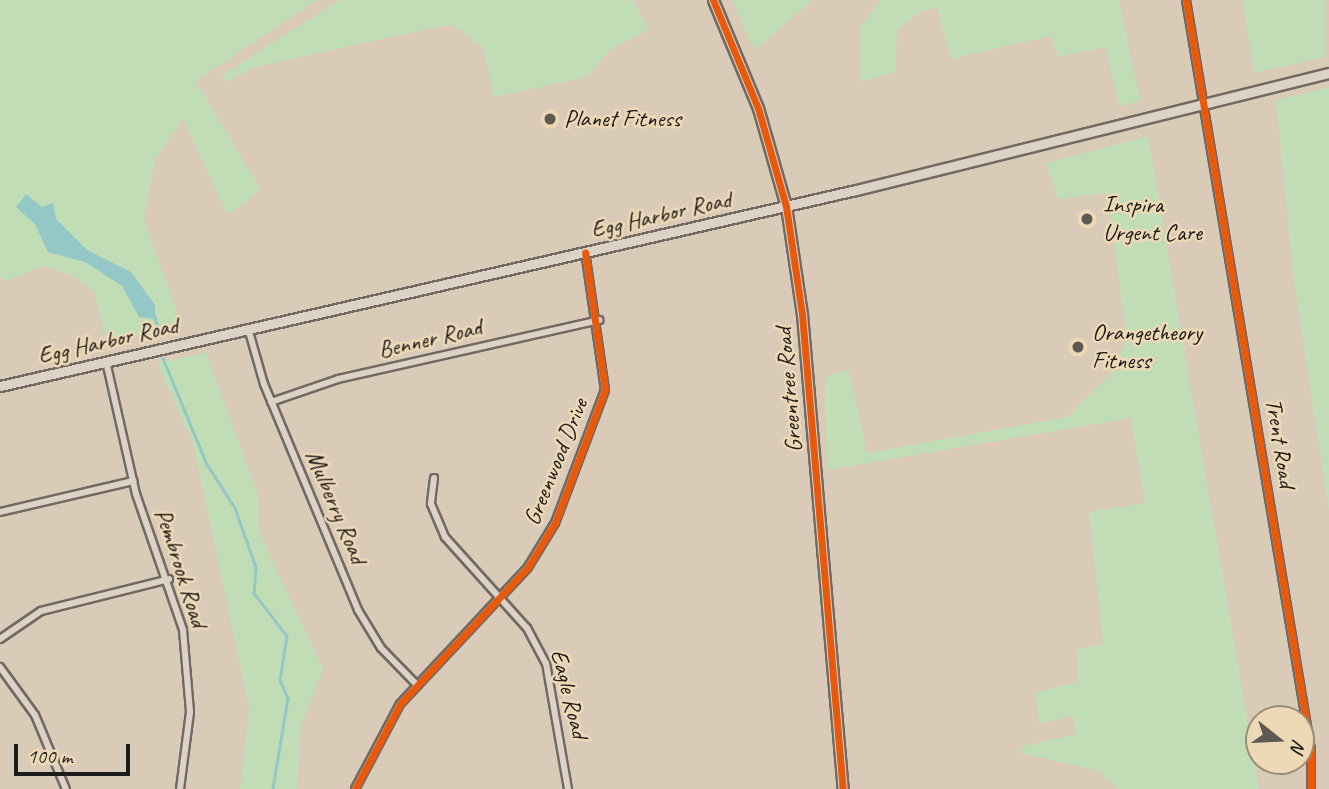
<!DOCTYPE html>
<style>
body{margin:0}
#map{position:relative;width:1329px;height:789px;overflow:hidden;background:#dacab8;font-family:Caveat,sans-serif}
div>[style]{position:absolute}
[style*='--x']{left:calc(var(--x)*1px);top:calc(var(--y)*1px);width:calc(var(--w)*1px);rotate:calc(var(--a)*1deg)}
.green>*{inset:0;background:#c1ddb6}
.water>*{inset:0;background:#94c8c6}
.stream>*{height:2.5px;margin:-1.25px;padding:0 1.25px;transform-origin:1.25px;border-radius:1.25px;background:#94c8c6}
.roads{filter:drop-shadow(2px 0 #726a62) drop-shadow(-2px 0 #726a62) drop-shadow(0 2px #726a62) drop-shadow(0 -2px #726a62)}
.street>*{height:6px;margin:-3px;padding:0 3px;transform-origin:3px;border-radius:3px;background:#dcd3c6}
.secondary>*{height:9px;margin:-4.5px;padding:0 4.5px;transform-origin:4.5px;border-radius:4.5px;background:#dcd3c6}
.cycleway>*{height:7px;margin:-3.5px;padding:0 3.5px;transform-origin:3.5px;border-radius:3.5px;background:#e8590c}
.dots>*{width:19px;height:19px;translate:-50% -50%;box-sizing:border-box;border:4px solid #eed9b7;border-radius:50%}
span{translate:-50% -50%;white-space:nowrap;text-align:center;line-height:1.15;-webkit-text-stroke:5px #eed9b7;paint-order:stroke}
.poi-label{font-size:24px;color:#1c1c1c}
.left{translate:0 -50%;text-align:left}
.street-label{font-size:24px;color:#1c1c1c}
.north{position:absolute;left:1245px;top:705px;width:70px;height:70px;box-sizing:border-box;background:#eed9b7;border:2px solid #9a8d79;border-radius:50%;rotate:108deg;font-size:19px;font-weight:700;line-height:28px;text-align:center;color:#1c1c1c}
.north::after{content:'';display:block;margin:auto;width:24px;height:32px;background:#5e5953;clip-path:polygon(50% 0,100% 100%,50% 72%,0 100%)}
.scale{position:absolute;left:14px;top:744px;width:116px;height:32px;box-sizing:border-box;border:4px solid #1c1c1c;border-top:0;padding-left:9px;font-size:21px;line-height:24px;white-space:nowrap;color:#1c1c1c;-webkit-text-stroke:5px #eed9b7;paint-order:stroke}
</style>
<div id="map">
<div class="green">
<i style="clip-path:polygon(0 0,317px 0,196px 81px,261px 190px,227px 215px,183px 118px,155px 160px,144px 219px,182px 326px,107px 343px,94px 292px,75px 277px,43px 266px,6px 281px,0 277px)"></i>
<i style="clip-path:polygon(340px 0,633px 0,649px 30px,611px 49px,587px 77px,494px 97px,483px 48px,452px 24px,255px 67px,226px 82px,222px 75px)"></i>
<i style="clip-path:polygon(732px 0,813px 0,755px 50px)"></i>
<i style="clip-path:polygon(880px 0,1119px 0,1140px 101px,1120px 106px,1105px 47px,1059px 57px,1050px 36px,951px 59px,937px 8px,922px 11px,897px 30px,896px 72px,860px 82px,860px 28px)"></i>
<i style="clip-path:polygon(1242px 0,1325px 0,1325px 57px,1254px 73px)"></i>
<i style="clip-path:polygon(1329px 87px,1329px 512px,1293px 275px,1276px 100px)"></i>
<i style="clip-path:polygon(1148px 136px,1259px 789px,1119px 789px,1099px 771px,1020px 753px,1023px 746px,1076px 734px,1073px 716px,1039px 724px,1036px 692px,1078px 682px,1077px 649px,1103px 644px,1089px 512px,1145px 503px,1131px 418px,827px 470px,825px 377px,849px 369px,867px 453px,1067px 417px,1110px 375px,1127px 339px,1107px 193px,1058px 199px,1046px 163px)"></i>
<i style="clip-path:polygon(206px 353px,258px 495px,259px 532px,323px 669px,301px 725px,297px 789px,240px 789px,249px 708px,193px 443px,157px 363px)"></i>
</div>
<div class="water">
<i style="clip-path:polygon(26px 194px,42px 207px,53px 203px,56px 219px,87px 250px,131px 272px,155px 305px,155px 319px,139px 317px,122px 286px,85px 262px,48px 252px,35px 224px,16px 207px)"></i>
</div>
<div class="stream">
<i style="--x:154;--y:314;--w:21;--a:73"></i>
<i style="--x:163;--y:358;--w:115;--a:67.5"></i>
<i style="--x:207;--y:464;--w:52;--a:57.5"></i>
<i style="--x:235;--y:508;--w:63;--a:70.4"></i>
<i style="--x:256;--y:567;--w:26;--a:94"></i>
<i style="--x:254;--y:593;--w:54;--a:52.5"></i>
<i style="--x:287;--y:636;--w:45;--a:99"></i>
<i style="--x:280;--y:680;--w:20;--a:66"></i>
<i style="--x:288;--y:698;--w:92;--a:99.4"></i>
</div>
<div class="roads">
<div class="street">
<i style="--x:1186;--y:0;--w:760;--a:80.54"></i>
<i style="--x:1311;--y:750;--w:39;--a:90"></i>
<i style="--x:248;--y:328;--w:58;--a:74.1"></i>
<i style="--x:264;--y:384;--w:245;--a:67.4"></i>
<i style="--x:358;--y:610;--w:44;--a:58.8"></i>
<i style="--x:381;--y:648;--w:52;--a:45.8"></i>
<i style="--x:106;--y:361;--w:136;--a:77.3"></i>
<i style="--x:136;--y:494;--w:144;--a:70.9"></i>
<i style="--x:183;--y:630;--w:82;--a:85.1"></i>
<i style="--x:190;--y:712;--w:78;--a:97.4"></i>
<i style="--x:271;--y:402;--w:71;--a:-18.9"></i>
<i style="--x:338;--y:379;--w:268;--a:-12.7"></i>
<i style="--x:434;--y:478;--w:26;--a:97"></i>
<i style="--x:431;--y:504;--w:36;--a:67"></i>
<i style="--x:445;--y:537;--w:122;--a:48"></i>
<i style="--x:527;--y:628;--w:40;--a:62"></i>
<i style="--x:546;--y:663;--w:128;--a:80.1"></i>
<i style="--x:0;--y:512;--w:137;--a:-13.1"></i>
<i style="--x:0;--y:639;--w:50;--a:-34.3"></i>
<i style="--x:41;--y:611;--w:132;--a:-14"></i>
<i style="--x:0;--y:667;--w:59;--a:53.9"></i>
<i style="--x:35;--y:715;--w:80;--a:67.3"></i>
<i style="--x:355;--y:789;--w:96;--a:-62.1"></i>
<i style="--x:400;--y:704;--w:187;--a:-46.9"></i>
<i style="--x:528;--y:567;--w:52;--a:-58.5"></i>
<i style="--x:555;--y:523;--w:142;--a:-69.4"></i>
<i style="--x:605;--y:390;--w:139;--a:-98.2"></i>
</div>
<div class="secondary">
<i style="--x:713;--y:0;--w:117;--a:67.4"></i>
<i style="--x:758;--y:108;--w:102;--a:74.1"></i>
<i style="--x:786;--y:206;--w:109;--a:81.6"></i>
<i style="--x:802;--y:314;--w:477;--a:85.1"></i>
<i style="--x:0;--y:386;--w:878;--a:-12.9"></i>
<i style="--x:856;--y:190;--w:487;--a:-13.9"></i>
</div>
</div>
<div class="cycleway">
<i style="--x:713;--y:0;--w:117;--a:67.4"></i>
<i style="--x:758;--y:108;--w:102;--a:74.1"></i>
<i style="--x:786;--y:206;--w:109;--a:81.6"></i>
<i style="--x:802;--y:314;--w:477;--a:85.1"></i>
<i style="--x:1186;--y:0;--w:760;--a:80.54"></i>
<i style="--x:1311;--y:750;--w:39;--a:90"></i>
<i style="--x:355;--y:789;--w:96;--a:-62.1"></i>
<i style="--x:400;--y:704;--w:187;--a:-46.9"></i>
<i style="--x:528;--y:567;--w:52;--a:-58.5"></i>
<i style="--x:555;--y:523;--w:142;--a:-69.4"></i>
<i style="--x:605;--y:390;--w:139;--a:-98.2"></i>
</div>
<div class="dots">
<i style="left:550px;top:119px;background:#5e5953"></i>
<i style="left:1087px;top:219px;background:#5e5953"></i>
<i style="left:1078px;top:347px;background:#5e5953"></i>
</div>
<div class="poi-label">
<span class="left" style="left:564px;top:119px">Planet Fitness</span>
<span class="left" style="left:1103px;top:219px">Inspira<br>Urgent Care</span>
<span class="left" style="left:1092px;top:347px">Orangetheory<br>Fitness</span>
</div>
<div class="street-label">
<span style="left:661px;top:215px;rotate:-13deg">Egg Harbor Road</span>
<span style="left:430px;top:339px;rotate:-13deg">Benner Road</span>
<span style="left:108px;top:341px;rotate:-13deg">Egg Harbor Road</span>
<span style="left:789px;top:390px;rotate:-95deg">Greentree Road</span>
<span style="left:1280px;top:443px;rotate:81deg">Trent Road</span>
<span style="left:556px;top:462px;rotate:-68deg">Greenwood Drive</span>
<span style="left:336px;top:507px;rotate:67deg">Mulberry Road</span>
<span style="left:181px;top:568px;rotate:72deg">Pembrook Road</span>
<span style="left:569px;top:694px;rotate:76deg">Eagle Road</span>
</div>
<div class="north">N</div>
<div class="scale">100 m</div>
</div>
